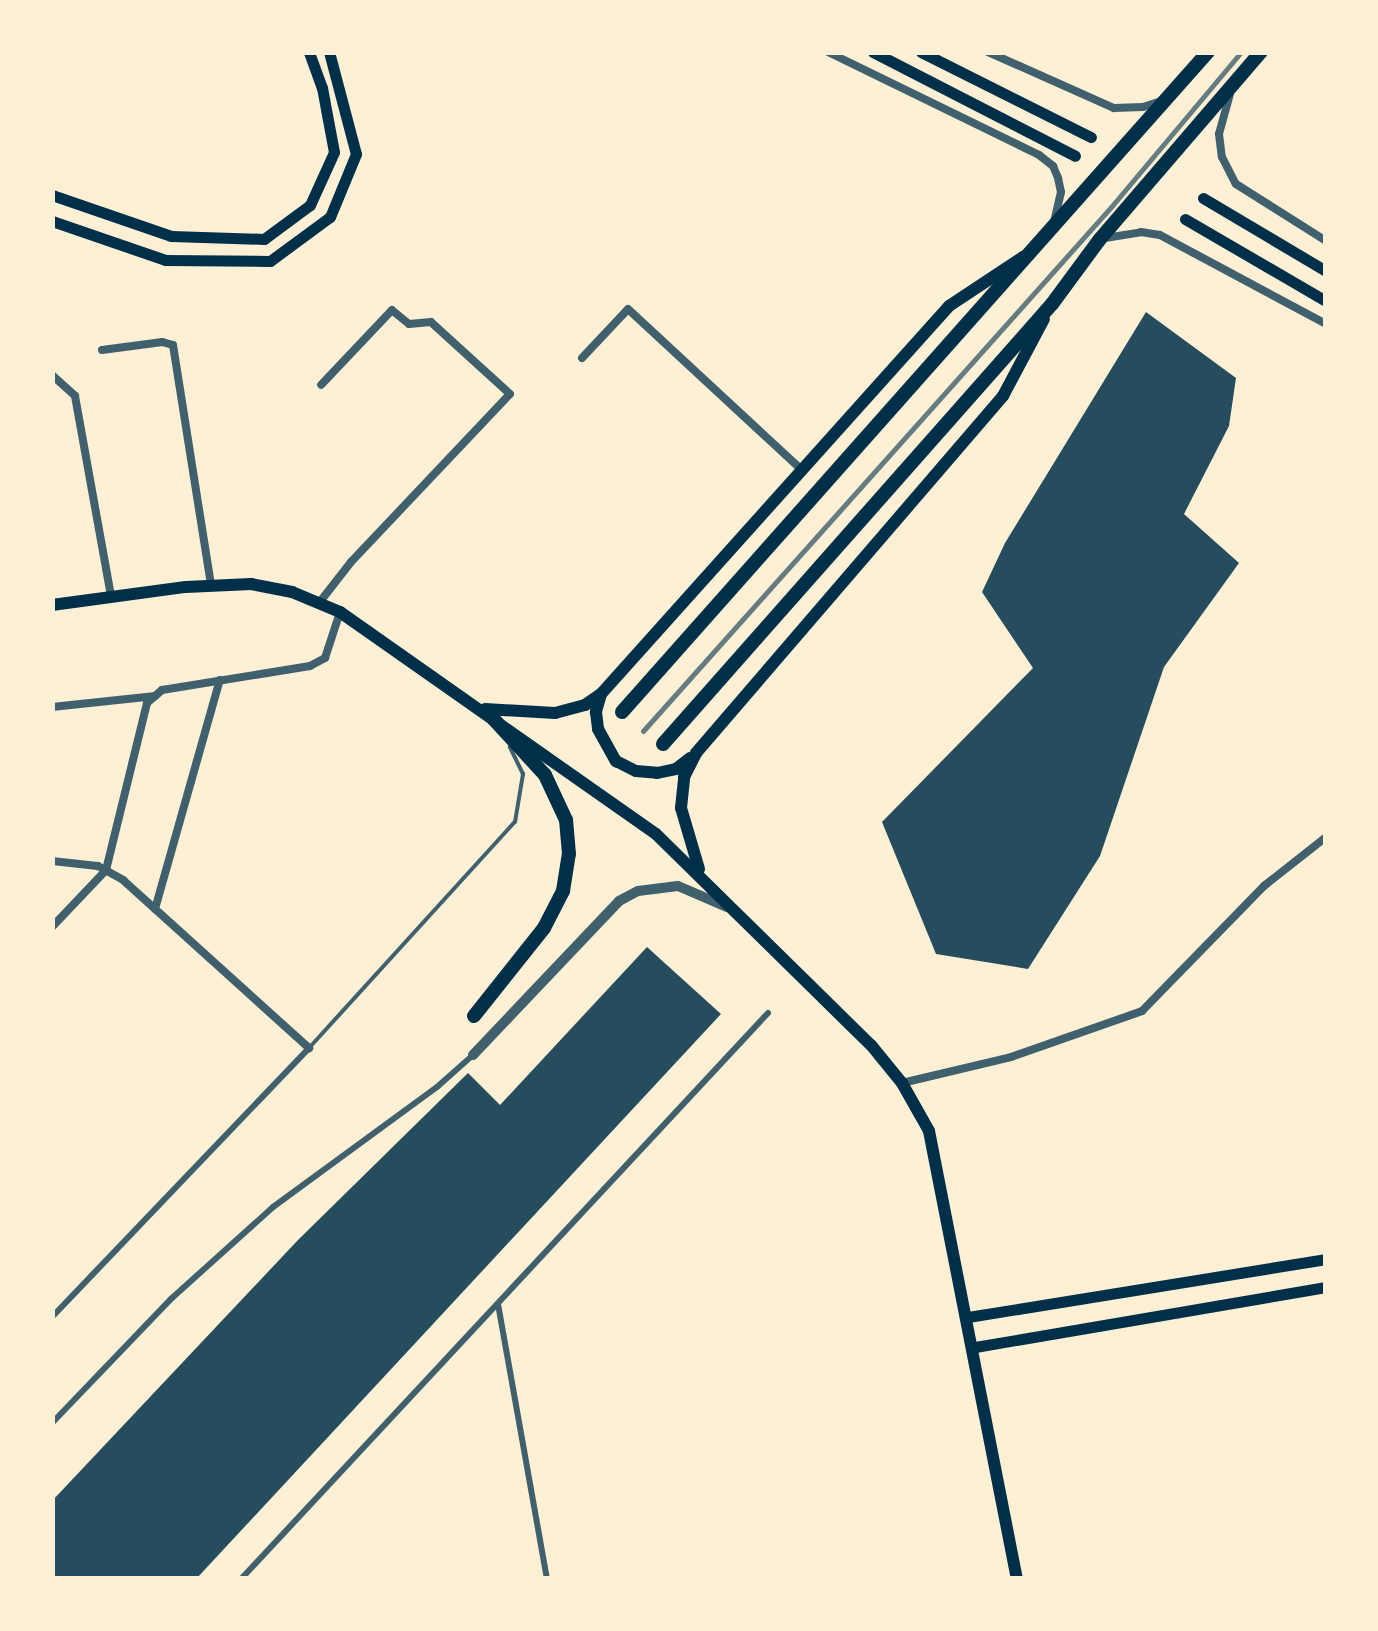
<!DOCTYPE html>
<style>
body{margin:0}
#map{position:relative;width:1378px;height:1631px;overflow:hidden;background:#fdf0d5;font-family:"Archivo Narrow",sans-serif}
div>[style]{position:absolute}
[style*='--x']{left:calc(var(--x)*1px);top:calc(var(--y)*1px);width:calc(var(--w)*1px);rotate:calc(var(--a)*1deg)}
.building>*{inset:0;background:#264d5e}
.service>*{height:4px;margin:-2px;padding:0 2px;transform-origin:2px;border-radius:2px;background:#3f606c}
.pedestrian>*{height:6px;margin:-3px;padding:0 3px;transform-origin:3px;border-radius:3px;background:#3f606c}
.minor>*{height:8px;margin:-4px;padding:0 4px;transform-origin:4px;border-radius:4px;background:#3f606c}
.tertiary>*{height:10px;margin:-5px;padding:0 5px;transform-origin:5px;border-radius:5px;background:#3f606c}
.secondary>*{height:11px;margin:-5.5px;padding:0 5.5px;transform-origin:5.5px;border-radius:5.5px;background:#003049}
.primary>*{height:12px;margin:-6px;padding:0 6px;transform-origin:6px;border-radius:6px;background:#003049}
.trunk>*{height:14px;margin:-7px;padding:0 7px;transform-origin:7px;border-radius:7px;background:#003049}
.rail>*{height:5px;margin:-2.5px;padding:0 2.5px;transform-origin:2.5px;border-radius:2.5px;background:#657d81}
span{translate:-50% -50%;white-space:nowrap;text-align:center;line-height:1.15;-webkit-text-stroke:8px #fdf0d5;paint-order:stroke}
.frame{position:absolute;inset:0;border:55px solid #fdf0d5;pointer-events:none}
</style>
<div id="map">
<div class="building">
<i style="clip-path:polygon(1146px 312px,1236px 378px,1229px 426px,1184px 514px,1239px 563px,1164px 667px,1100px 856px,1028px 969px,936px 954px,882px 822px,1033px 668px,982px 592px,1005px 543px)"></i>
<i style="clip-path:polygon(647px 947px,721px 1014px,197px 1578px,52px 1578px,52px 1501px,298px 1240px,468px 1073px,500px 1105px)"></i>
</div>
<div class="service">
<i style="--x:309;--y:1048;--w:306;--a:-47.7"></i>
<i style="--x:515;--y:822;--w:49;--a:-80.5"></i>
<i style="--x:523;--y:774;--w:30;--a:-116"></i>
</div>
<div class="pedestrian">
<i style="--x:498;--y:1304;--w:278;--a:79.9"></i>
<i style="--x:52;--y:1317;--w:372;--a:-46.3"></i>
<i style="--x:52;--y:1423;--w:173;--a:-46.2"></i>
<i style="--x:172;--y:1298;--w:136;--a:-42"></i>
<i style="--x:273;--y:1207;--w:203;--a:-36.2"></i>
<i style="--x:437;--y:1087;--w:48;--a:-41.6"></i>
<i style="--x:242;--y:1578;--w:772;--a:-47.05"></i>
</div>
<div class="minor">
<i style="--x:828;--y:52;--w:235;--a:26"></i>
<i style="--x:1039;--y:155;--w:18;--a:38"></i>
<i style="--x:1053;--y:166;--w:13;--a:67"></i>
<i style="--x:1058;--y:178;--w:14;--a:78"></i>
<i style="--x:1061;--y:192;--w:31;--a:103"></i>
<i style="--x:988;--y:52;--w:138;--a:24"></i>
<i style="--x:1114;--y:108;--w:29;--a:-2"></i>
<i style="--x:1143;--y:107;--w:20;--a:-18"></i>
<i style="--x:1230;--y:94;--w:41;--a:105.4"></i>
<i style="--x:1219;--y:134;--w:23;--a:83"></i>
<i style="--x:1222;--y:157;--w:30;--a:63"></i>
<i style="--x:1236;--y:184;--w:107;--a:32.3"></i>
<i style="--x:1105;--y:238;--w:36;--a:-9"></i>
<i style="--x:1141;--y:232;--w:19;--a:9"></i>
<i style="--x:1160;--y:235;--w:188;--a:28.2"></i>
<i style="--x:102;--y:350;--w:61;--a:-7.6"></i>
<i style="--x:162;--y:342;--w:11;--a:15"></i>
<i style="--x:173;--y:345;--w:244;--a:81"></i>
<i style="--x:582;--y:358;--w:67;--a:-46.8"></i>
<i style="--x:628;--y:309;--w:234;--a:42.8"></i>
<i style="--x:52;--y:375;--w:31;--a:42"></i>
<i style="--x:75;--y:396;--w:204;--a:79.8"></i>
<i style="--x:319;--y:603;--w:52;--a:-52"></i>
<i style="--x:351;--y:562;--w:231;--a:-46.6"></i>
<i style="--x:510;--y:394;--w:107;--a:-137.7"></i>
<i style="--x:431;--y:322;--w:22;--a:175"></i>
<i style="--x:409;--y:324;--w:22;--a:-141"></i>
<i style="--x:392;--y:310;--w:103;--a:133.4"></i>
<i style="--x:52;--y:707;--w:104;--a:-6.1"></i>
<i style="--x:52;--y:861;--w:46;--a:6.2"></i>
<i style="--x:98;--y:866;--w:29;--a:29"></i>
<i style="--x:123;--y:880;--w:251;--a:42.1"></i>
<i style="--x:155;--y:909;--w:238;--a:-74.2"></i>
<i style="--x:52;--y:927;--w:79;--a:-46.5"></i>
<i style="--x:106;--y:870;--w:172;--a:-76.2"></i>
<i style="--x:147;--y:703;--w:20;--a:-41"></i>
<i style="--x:162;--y:690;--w:150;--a:-9.2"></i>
<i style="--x:310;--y:666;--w:17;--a:-28"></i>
<i style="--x:325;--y:658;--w:48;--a:-71.9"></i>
<i style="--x:902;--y:1083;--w:112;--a:-13.4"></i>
<i style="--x:1011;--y:1057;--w:139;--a:-19.3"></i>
<i style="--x:1142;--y:1011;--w:175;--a:-45.7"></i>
<i style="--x:1264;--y:886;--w:79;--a:-38.3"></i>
</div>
<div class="tertiary">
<i style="--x:473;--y:1055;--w:212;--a:-46.5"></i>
<i style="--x:619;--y:901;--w:21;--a:-28"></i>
<i style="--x:638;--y:891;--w:40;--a:-7.1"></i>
<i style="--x:678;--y:886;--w:53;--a:23.2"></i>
</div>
<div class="secondary">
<i style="--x:873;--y:52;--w:227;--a:27.2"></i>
<i style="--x:921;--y:52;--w:190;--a:26.6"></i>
<i style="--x:52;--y:195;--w:126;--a:19"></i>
<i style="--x:171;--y:236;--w:93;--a:1.8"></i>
<i style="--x:264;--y:239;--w:57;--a:-36.5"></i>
<i style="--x:310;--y:205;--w:58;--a:-65.6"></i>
<i style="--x:334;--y:152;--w:65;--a:-100.6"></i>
<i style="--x:322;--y:88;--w:38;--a:-110"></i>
<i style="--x:1203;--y:198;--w:143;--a:30.7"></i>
<i style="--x:1185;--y:219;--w:163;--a:30.2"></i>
<i style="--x:52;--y:221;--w:120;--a:19"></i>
<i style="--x:165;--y:260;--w:105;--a:0.5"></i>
<i style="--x:270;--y:261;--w:74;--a:-36.3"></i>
<i style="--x:330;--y:217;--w:68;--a:-67.6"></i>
<i style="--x:356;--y:154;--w:106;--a:-104.8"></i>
<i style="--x:968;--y:1317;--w:363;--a:-9.2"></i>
<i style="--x:975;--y:1347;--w:356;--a:-9.7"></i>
</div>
<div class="primary">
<i style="--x:52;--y:605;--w:135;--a:-7.7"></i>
<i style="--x:186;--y:587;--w:65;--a:-2.6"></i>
<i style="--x:251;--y:584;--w:42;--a:11"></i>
<i style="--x:292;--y:592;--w:52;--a:22.6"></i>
<i style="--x:340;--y:612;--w:386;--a:35.1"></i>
<i style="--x:656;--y:834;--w:301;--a:44.5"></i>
<i style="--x:871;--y:1045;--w:49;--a:50.8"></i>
<i style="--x:902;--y:1083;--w:55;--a:60.6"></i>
<i style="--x:929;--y:1131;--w:456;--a:78.9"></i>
<i style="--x:601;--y:694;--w:19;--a:106"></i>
<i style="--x:596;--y:712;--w:17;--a:83"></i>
<i style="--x:598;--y:729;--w:37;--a:61"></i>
<i style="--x:616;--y:761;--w:22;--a:27"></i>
<i style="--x:636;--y:771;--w:21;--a:5"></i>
<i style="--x:657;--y:773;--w:19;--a:-12"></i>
<i style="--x:676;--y:769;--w:18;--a:-38"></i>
<i style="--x:485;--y:709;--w:70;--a:3.3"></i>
<i style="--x:555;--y:713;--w:31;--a:-15"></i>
<i style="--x:585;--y:705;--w:19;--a:-35"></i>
<i style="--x:601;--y:694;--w:521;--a:-48.11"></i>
<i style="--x:949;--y:306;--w:89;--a:-33.5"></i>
<i style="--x:699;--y:869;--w:64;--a:-106.4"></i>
<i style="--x:681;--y:808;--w:31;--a:-84"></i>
<i style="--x:684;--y:777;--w:27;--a:-63"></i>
<i style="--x:696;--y:753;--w:471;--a:-49.3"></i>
<i style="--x:1003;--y:396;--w:87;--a:-62"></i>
</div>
<div class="trunk">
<i style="--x:622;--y:712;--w:883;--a:-48.4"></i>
<i style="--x:663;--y:744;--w:587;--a:-48.52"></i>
<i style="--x:1052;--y:304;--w:81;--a:-53.6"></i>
<i style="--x:1100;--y:239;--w:247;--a:-49.3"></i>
<i style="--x:474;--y:1016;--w:112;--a:-51.5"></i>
<i style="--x:544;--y:928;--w:42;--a:-62.8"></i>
<i style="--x:563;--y:891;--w:37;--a:-81"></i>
<i style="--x:569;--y:854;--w:34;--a:-95"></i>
<i style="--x:566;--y:820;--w:50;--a:-115"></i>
<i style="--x:545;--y:775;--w:86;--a:-132.6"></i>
</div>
<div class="rail">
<i style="--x:643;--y:731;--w:703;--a:-48.23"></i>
<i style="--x:1111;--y:207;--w:202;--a:-50"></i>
</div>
<div class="frame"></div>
</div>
